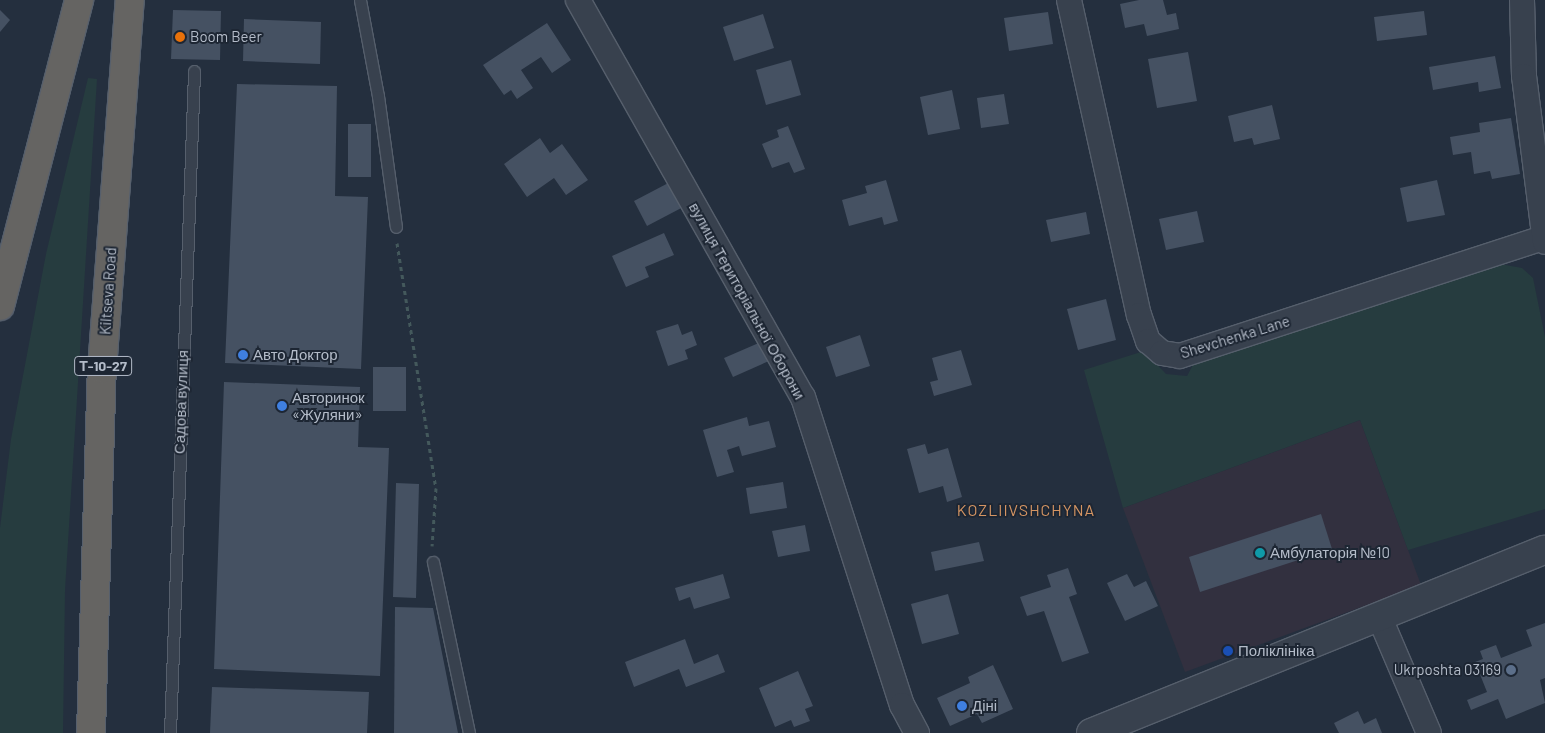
<!DOCTYPE html>
<meta charset="utf-8">
<style>
body{margin:0}
#map{position:relative;width:1545px;height:733px;overflow:hidden;background:#242f3e;font-family:Barlow,sans-serif}
div>[style]{position:absolute}
[style*='--x']{left:calc(var(--x)*1px);top:calc(var(--y)*1px);width:calc(var(--w)*1px);rotate:calc(var(--a)*1deg)}
.medical>*{inset:0;background:#32303f}
.green>*{inset:0;background:#263c3f}
.building>*{inset:0;background:#455162}
.path>*{height:3px;margin-top:-1.5px;transform-origin:0;background:repeating-linear-gradient(90deg,#44595c 0 4px,transparent 0 8px)}
.roads{filter:drop-shadow(1px 0 #565f6c) drop-shadow(-1px 0 #565f6c) drop-shadow(0 1px #565f6c) drop-shadow(0 -1px #565f6c)}
.service>*{height:11px;margin:-5.5px;padding:0 5.5px;transform-origin:5.5px;border-radius:5.5px;background:#38414e}
.minor>*{height:24px;margin:-12px;padding:0 12px;transform-origin:12px;border-radius:12px;background:#38414e}
.tertiary>*{height:28px;margin:-14px;padding:0 14px;transform-origin:14px;border-radius:14px;background:#38414e}
.trunk>*{height:28px;margin:-14px;padding:0 14px;transform-origin:14px;border-radius:14px;background:#656462}
.dots>*{width:14px;height:14px;translate:-50% -50%;box-sizing:border-box;border:2px solid #1d2633;border-radius:50%}
span{translate:-50% -50%;white-space:nowrap;text-align:center;line-height:1.15;-webkit-text-stroke:4px #1d2633;paint-order:stroke}
.shield-label span{padding:1px 4px;background:#1d2633;border:1px solid;border-radius:4px;-webkit-text-stroke-width:0}
.shield-label{font-size:14px;color:#b4bcc9;font-weight:700}
.poi-label{font-size:15px;color:#b4bcc9}
.left{translate:0 -50%;text-align:left}
.right{translate:-100% -50%;text-align:right}
.street-label{font-size:15px;color:#b4bcc9}
.neighbourhood-label{font-size:16px;color:#d59563;letter-spacing:1px}
</style>
<div id="map">
<div class="medical">
<i style="clip-path:polygon(1360px 420px,1421px 585px,1185px 672px,1123px 508px)"></i>
</div>
<div class="green">
<i style="clip-path:polygon(88px 78px,97px 79px,65px 590px,63px 733px,0 733px,0 528px,11px 439px,46px 254px)"></i>
<i style="clip-path:polygon(1489px 262px,1522px 268px,1533px 278px,1545px 337px,1545px 509px,1408px 550px,1360px 420px,1123px 508px,1084px 370px,1144px 351px,1166px 374px,1187px 376px,1195px 361px)"></i>
</div>
<div class="building">
<i style="clip-path:polygon(1139px 0,1163px 0,1167px 15px,1176px 13px,1179px 29px,1147px 36px,1144px 24px,1125px 28px,1120px 4px)"></i>
<i style="clip-path:polygon(0 10px,10px 20px,0 32px)"></i>
<i style="clip-path:polygon(173px 10px,221px 11px,220px 60px,171px 59px)"></i>
<i style="clip-path:polygon(1424px 11px,1427px 35px,1377px 41px,1374px 17px)"></i>
<i style="clip-path:polygon(1048px 12px,1053px 44px,1009px 51px,1004px 18px)"></i>
<i style="clip-path:polygon(763px 14px,774px 48px,734px 61px,723px 27px)"></i>
<i style="clip-path:polygon(244px 19px,321px 22px,320px 64px,243px 61px)"></i>
<i style="clip-path:polygon(547px 23px,571px 60px,552px 73px,541px 57px,521px 70px,533px 88px,517px 99px,511px 90px,504px 95px,483px 65px)"></i>
<i style="clip-path:polygon(1188px 52px,1197px 101px,1157px 108px,1148px 59px)"></i>
<i style="clip-path:polygon(1495px 56px,1501px 88px,1479px 92px,1478px 82px,1433px 90px,1429px 67px)"></i>
<i style="clip-path:polygon(791px 60px,801px 95px,766px 105px,756px 70px)"></i>
<i style="clip-path:polygon(237px 84px,337px 86px,335px 196px,368px 197px,361px 369px,225px 363px)"></i>
<i style="clip-path:polygon(952px 90px,960px 129px,928px 135px,920px 97px)"></i>
<i style="clip-path:polygon(1004px 94px,1009px 124px,981px 128px,977px 98px)"></i>
<i style="clip-path:polygon(1272px 105px,1280px 139px,1254px 145px,1252px 138px,1234px 142px,1228px 116px)"></i>
<i style="clip-path:polygon(1511px 118px,1520px 174px,1492px 179px,1490px 171px,1474px 174px,1471px 152px,1453px 155px,1450px 137px,1480px 132px,1479px 123px)"></i>
<i style="clip-path:polygon(348px 124px,371px 124px,371px 177px,348px 177px)"></i>
<i style="clip-path:polygon(788px 126px,805px 169px,794px 173px,789px 162px,772px 168px,762px 144px,779px 137px,777px 130px)"></i>
<i style="clip-path:polygon(540px 138px,550px 153px,562px 144px,588px 180px,566px 195px,554px 178px,527px 197px,504px 164px)"></i>
<i style="clip-path:polygon(674px 180px,687px 205px,647px 226px,634px 201px)"></i>
<i style="clip-path:polygon(886px 180px,898px 221px,884px 225px,882px 217px,849px 226px,842px 200px,867px 193px,865px 186px)"></i>
<i style="clip-path:polygon(1437px 180px,1445px 215px,1407px 222px,1400px 188px)"></i>
<i style="clip-path:polygon(1197px 211px,1204px 242px,1166px 250px,1159px 219px)"></i>
<i style="clip-path:polygon(1086px 212px,1090px 234px,1051px 242px,1046px 220px)"></i>
<i style="clip-path:polygon(664px 233px,674px 255px,645px 267px,649px 277px,626px 287px,612px 256px)"></i>
<i style="clip-path:polygon(1106px 299px,1116px 340px,1078px 350px,1067px 309px)"></i>
<i style="clip-path:polygon(678px 324px,682px 335px,692px 331px,697px 345px,685px 350px,688px 359px,668px 366px,656px 331px)"></i>
<i style="clip-path:polygon(860px 335px,870px 366px,836px 377px,826px 347px)"></i>
<i style="clip-path:polygon(761px 342px,769px 361px,733px 377px,724px 358px)"></i>
<i style="clip-path:polygon(961px 350px,972px 385px,934px 396px,930px 382px,938px 380px,932px 358px)"></i>
<i style="clip-path:polygon(373px 367px,406px 367px,406px 411px,373px 411px)"></i>
<i style="clip-path:polygon(224px 382px,360px 387px,358px 447px,389px 448px,380px 676px,214px 669px)"></i>
<i style="clip-path:polygon(747px 417px,749px 426px,769px 421px,776px 447px,742px 456px,739px 446px,727px 450px,734px 472px,717px 477px,703px 430px)"></i>
<i style="clip-path:polygon(925px 444px,928px 454px,948px 448px,962px 497px,947px 502px,943px 486px,919px 493px,907px 449px)"></i>
<i style="clip-path:polygon(783px 482px,787px 508px,750px 514px,746px 488px)"></i>
<i style="clip-path:polygon(396px 483px,419px 484px,416px 598px,393px 597px)"></i>
<i style="clip-path:polygon(1321px 514px,1332px 549px,1200px 592px,1189px 557px)"></i>
<i style="clip-path:polygon(805px 525px,810px 551px,778px 557px,772px 531px)"></i>
<i style="clip-path:polygon(979px 542px,984px 561px,935px 571px,931px 552px)"></i>
<i style="clip-path:polygon(1068px 568px,1077px 594px,1069px 597px,1089px 653px,1062px 662px,1044px 611px,1027px 616px,1020px 597px,1051px 587px,1047px 575px)"></i>
<i style="clip-path:polygon(723px 574px,730px 598px,694px 609px,690px 597px,679px 601px,675px 588px)"></i>
<i style="clip-path:polygon(1127px 574px,1134px 587px,1146px 581px,1158px 606px,1125px 621px,1107px 583px)"></i>
<i style="clip-path:polygon(948px 594px,959px 634px,922px 644px,911px 604px)"></i>
<i style="clip-path:polygon(395px 607px,433px 608px,458px 733px,394px 733px)"></i>
<i style="clip-path:polygon(1545px 623px,1545px 678px,1540px 680px,1545px 703px,1506px 719px,1498px 699px,1471px 710px,1467px 700px,1487px 692px,1475px 662px,1483px 659px,1480px 651px,1496px 645px,1501px 658px,1532px 646px,1526px 630px)"></i>
<i style="clip-path:polygon(685px 639px,694px 664px,718px 654px,725px 672px,686px 687px,679px 669px,634px 687px,625px 662px)"></i>
<i style="clip-path:polygon(993px 665px,1013px 709px,982px 723px,977px 714px,950px 726px,937px 698px,970px 683px,968px 677px)"></i>
<i style="clip-path:polygon(798px 671px,813px 706px,805px 709px,810px 721px,794px 727px,791px 720px,775px 727px,759px 688px)"></i>
<i style="clip-path:polygon(212px 687px,369px 692px,367px 733px,210px 733px)"></i>
<i style="clip-path:polygon(1358px 711px,1364px 724px,1376px 718px,1382px 733px,1339px 733px,1334px 723px)"></i>
</div>
<div class="path">
<i style="--x:397;--y:243;--w:248;--a:81"></i>
<i style="--x:436;--y:488;--w:58;--a:93.9"></i>
</div>
<div class="roads">
<div class="service">
<i style="--x:360;--y:0;--w:98;--a:79.4"></i>
<i style="--x:378;--y:96;--w:132;--a:82.2"></i>
<i style="--x:433;--y:562;--w:175;--a:78.1"></i>
<i style="--x:170;--y:733;--w:662;--a:-87.92"></i>
</div>
<div class="minor">
<i style="--x:578;--y:0;--w:456;--a:60.5"></i>
<i style="--x:803;--y:397;--w:324;--a:72.2"></i>
<i style="--x:902;--y:705;--w:32;--a:62"></i>
<i style="--x:1069;--y:0;--w:323;--a:77.5"></i>
<i style="--x:1139;--y:315;--w:28;--a:71"></i>
<i style="--x:1148;--y:341;--w:18;--a:41"></i>
<i style="--x:1162;--y:353;--w:18;--a:9"></i>
<i style="--x:1180;--y:356;--w:383;--a:-18"></i>
<i style="--x:1522;--y:0;--w:76;--a:88.5"></i>
<i style="--x:1524;--y:76;--w:167;--a:82.8"></i>
<i style="--x:1379;--y:616;--w:127;--a:66.9"></i>
</div>
<div class="tertiary">
<i style="--x:1091;--y:733;--w:489;--a:-22"></i>
</div>
<div class="trunk">
<i style="--x:0;--y:306;--w:316;--a:-75.5"></i>
<i style="--x:91;--y:733;--w:364;--a:-88.3"></i>
<i style="--x:102;--y:369;--w:370;--a:-85.7"></i>
</div>
</div>
<div class="dots">
<i style="left:180px;top:37px;background:#e8710a"></i>
<i style="left:243px;top:355px;background:#3f7fe0"></i>
<i style="left:282px;top:406px;background:#3f7fe0"></i>
<i style="left:1260px;top:553px;background:#0f9aa8"></i>
<i style="left:1228px;top:651px;background:#1a4fb4"></i>
<i style="left:1511px;top:670px;background:#5c6f8a"></i>
<i style="left:962px;top:706px;background:#3f7fe0"></i>
</div>
<div class="shield-label">
<span style="left:103px;top:366px">Т-10-27</span>
</div>
<div class="poi-label">
<span class="left" style="left:190px;top:37px">Boom Beer</span>
<span class="left" style="left:253px;top:355px">Авто Доктор</span>
<span class="left" style="left:292px;top:406px">Авторинок<br>«Жуляни»</span>
<span class="left" style="left:1270px;top:553px">Амбулаторія №10</span>
<span class="left" style="left:1238px;top:651px">Поліклініка</span>
<span class="right" style="left:1501px;top:670px">Ukrposhta 03169</span>
<span class="left" style="left:972px;top:706px">Діні</span>
</div>
<div class="street-label">
<span style="left:108px;top:291px;rotate:-86deg">Kiltseva Road</span>
<span style="left:747px;top:301px;rotate:61deg">вулиця Територіальної Оборони</span>
<span style="left:1235px;top:337px;rotate:-17deg">Shevchenka Lane</span>
<span style="left:181px;top:402px;rotate:-88deg">Садова вулиця</span>
</div>
<div class="neighbourhood-label">
<span style="left:1026px;top:510px">KOZLIIVSHCHYNA</span>
</div>
</div>
